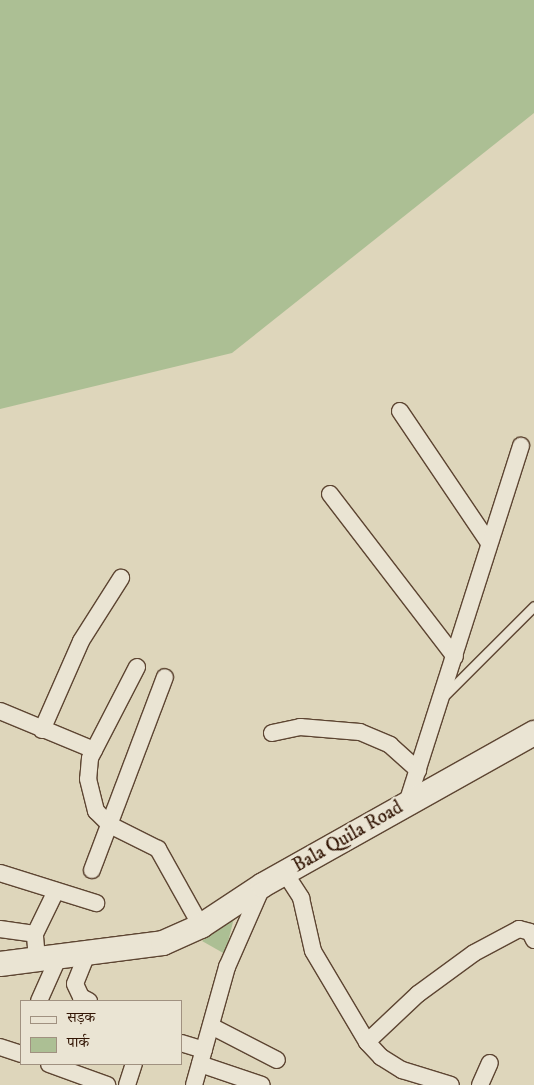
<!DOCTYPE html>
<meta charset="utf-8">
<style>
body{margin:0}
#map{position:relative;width:534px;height:1085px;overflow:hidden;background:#ded6bb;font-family:"IM FELL DW Pica","Noto Serif Devanagari",serif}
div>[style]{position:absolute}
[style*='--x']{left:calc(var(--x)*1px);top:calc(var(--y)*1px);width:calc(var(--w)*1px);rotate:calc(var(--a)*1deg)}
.green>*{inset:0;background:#acbf94}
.roads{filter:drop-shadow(1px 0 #5d4532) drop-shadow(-1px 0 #5d4532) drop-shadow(0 1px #5d4532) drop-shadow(0 -1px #5d4532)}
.lane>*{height:9px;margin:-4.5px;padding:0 4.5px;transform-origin:4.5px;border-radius:4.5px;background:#eae4d3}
.street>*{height:16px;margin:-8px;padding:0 8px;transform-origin:8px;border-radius:8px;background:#eae4d3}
.secondary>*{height:24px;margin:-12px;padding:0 12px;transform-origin:12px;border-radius:12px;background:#eae4d3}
span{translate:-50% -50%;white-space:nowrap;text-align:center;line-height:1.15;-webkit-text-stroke:4.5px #eae4d3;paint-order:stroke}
.street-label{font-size:19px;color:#321504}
.legend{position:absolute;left:20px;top:1000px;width:162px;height:65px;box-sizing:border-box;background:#eae4d3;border:1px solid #a09180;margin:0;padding:6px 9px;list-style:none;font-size:15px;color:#321504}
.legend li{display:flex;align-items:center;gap:10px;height:25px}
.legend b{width:25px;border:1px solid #a09180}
</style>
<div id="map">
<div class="green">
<i style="clip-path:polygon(0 0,534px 0,534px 113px,232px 353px,0 409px)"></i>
<i style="clip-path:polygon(234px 918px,225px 954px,202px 941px)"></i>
</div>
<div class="roads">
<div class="lane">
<i style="--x:446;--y:694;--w:124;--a:-45"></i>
</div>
<div class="street">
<i style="--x:400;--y:411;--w:159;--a:56"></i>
<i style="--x:330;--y:494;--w:205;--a:52.5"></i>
<i style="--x:137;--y:667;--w:102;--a:117.3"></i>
<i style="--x:90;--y:758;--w:21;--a:95"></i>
<i style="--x:88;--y:779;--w:33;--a:76"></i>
<i style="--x:96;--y:811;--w:20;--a:45"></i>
<i style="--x:110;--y:825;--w:54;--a:26.6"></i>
<i style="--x:158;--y:849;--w:88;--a:60.8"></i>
<i style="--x:0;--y:711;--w:102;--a:22.5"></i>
<i style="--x:42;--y:730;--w:97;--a:-66.3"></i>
<i style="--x:81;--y:641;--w:75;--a:-57.6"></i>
<i style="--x:272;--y:733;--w:29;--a:-12"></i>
<i style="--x:300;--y:727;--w:60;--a:4.8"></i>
<i style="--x:360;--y:732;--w:33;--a:23"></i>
<i style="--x:390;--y:745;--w:38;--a:42"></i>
<i style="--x:407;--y:803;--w:375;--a:-72.3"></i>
<i style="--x:92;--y:870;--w:206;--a:-69.3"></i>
<i style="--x:0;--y:873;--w:101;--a:17.4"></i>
<i style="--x:285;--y:873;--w:30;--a:57"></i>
<i style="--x:301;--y:898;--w:54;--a:77.2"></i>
<i style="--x:313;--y:951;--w:106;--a:59.3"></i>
<i style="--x:367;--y:1042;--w:21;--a:47"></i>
<i style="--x:381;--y:1057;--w:25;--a:32"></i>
<i style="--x:402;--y:1070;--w:51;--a:17"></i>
<i style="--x:0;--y:929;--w:35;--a:8"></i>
<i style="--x:87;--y:954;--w:32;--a:112"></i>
<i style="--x:75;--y:984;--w:14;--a:65"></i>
<i style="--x:81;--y:997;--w:9;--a:27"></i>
<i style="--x:37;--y:959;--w:25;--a:-95"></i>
<i style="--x:35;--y:934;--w:48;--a:-64"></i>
<i style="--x:39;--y:1001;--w:49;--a:-66"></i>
<i style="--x:211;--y:1026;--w:74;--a:27.3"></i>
<i style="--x:367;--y:1042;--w:70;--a:-43.3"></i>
<i style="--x:418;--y:994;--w:69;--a:-36.2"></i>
<i style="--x:474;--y:953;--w:51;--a:-28.1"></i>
<i style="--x:519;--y:929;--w:11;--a:15"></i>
<i style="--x:530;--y:932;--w:9;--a:63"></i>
<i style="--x:181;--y:1043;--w:24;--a:17"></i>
<i style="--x:0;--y:1047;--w:22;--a:18"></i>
<i style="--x:49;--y:1064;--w:62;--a:19.9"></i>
<i style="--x:200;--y:1064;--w:65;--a:18.7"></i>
<i style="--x:127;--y:1085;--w:22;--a:-72"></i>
<i style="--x:194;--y:1085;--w:123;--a:-74.4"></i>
<i style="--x:227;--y:967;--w:90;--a:-66.3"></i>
<i style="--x:480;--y:1085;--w:24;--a:-66"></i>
</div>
<div class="secondary">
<i style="--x:0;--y:964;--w:164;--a:-7.3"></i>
<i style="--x:163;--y:943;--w:42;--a:-24.1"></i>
<i style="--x:201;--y:926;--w:74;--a:-33.5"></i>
<i style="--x:263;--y:885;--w:311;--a:-29.3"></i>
</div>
</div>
<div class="street-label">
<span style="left:348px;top:837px;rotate:-30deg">Bala Quila Road</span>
</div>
<ul class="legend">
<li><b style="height:6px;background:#eae4d3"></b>सड़क</li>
<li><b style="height:14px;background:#acbf94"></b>पार्क</li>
</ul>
</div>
